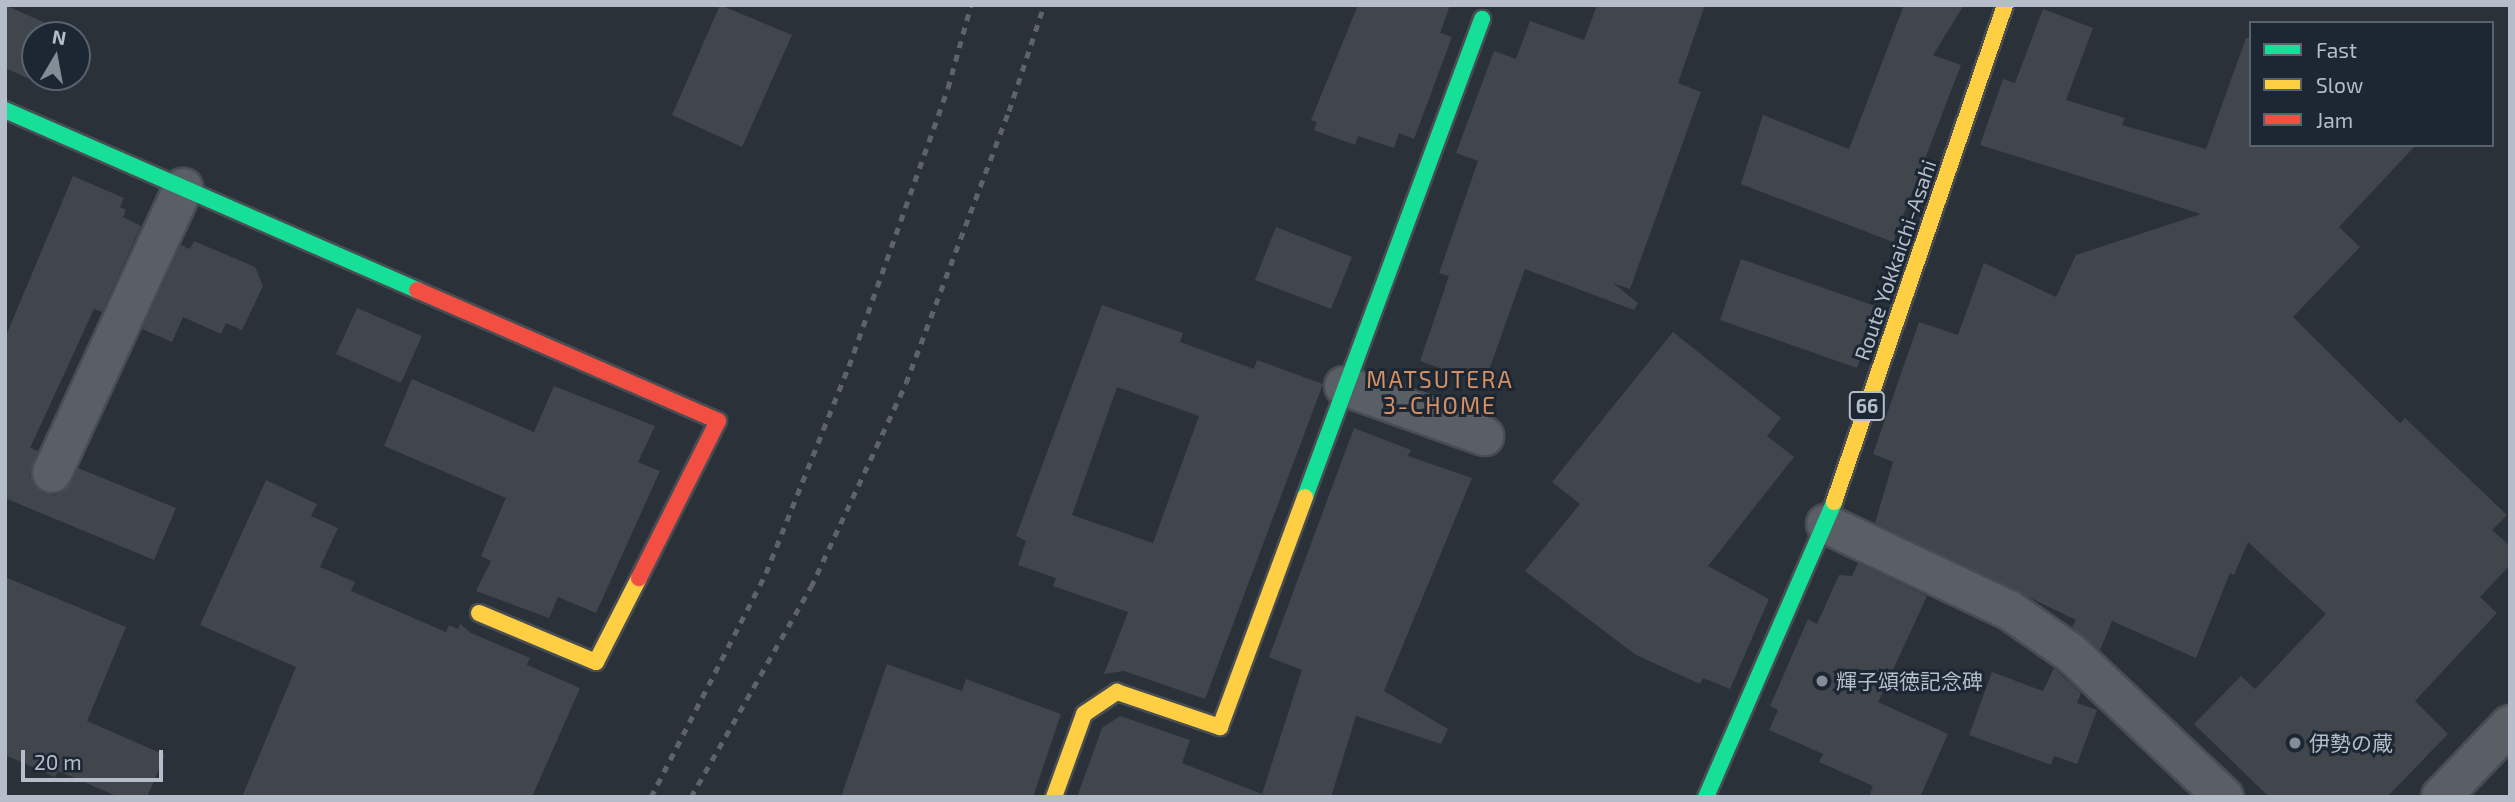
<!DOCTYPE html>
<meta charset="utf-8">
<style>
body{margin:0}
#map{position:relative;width:2515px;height:802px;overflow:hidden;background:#2a3138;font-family:"Exo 2","Noto Sans JP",sans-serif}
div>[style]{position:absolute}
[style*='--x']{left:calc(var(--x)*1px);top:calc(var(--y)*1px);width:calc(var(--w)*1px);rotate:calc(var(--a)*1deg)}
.building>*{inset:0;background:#41464d}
.roads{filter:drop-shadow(2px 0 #484d53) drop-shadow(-2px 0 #484d53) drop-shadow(0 2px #484d53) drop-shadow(0 -2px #484d53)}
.street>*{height:38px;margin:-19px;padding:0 19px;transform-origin:19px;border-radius:19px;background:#5a5f66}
.fast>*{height:16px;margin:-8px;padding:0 8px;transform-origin:8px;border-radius:8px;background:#16e098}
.slow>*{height:16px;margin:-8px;padding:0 8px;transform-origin:8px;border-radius:8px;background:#ffcf43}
.jam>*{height:16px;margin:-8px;padding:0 8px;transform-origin:8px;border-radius:8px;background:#f24e42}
.rail>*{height:5px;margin-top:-2.5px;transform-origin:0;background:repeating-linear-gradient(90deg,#5e636a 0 7px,transparent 0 14px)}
.dots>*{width:19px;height:19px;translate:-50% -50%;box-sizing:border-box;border:4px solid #1d2733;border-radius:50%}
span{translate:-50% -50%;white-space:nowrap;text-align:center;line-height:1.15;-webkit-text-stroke:6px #1d2733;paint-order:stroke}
.shield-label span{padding:2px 5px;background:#1d2733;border:2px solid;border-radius:5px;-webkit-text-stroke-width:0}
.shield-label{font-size:19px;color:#b4bdc9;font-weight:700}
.street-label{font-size:21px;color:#b4bdc9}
.poi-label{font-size:21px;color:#b4bdc9}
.left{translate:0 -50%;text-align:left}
.neighbourhood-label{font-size:23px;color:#d69062;letter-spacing:2px}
.frame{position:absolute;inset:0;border:7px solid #b4bdc9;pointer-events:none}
.legend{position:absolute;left:2249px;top:21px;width:245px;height:126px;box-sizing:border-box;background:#1d2733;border:2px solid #59636f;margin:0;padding:9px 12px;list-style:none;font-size:21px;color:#b4bdc9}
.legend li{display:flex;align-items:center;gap:14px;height:35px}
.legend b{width:35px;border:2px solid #59636f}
.north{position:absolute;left:21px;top:21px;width:70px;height:70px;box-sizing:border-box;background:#1d2733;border:2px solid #59636f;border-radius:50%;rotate:10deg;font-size:19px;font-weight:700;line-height:28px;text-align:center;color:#b4bdc9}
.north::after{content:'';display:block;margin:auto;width:24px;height:32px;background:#848c96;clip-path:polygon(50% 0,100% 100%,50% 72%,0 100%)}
.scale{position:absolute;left:21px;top:750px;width:142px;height:32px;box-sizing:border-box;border:4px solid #b4bdc9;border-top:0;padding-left:9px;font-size:21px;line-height:24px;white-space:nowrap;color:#b4bdc9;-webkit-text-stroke:5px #1d2733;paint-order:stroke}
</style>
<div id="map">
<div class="building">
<i style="clip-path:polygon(5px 5px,59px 29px,57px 35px,35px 35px,36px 82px,5px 68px)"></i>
<i style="clip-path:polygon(720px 5px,792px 35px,742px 147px,672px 115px)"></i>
<i style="clip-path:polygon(1358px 5px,1450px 5px,1440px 33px,1452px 37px,1414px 139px,1399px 133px,1394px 148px,1358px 136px,1355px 145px,1314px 130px,1317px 122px,1311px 120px)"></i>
<i style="clip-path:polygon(1597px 5px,1705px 5px,1678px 83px,1701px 92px,1630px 289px,1613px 283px,1638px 303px,1634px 310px,1525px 269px,1484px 384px,1420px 361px,1449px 276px,1439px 273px,1478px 161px,1456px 153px,1494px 51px,1516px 59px,1530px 21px,1584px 40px)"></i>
<i style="clip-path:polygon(1904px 5px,1964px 5px,1933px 55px,1961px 65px,1893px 242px,1741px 184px,1763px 115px,1849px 149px)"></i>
<i style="clip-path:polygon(2043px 9px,2093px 28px,2066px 100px,2125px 118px,2122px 125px,2206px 149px,2246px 38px,2251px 38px,2251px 145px,2416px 145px,2339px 227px,2360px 247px,2293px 317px,2400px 423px,2405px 418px,2507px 515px,2492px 530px,2510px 546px,2510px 565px,2480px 597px,2497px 613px,2415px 701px,2448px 734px,2387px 797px,2269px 797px,2194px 724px,2241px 676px,2255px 689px,2326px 614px,2248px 542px,2234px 575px,2230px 573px,2196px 658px,2112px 621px,2100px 650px,2072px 627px,2076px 620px,1875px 523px,1893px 462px,1873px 454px,1919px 322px,1958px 335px,1984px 263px,2056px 297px,2076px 255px,2201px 214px,1980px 145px,2003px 79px,2015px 83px)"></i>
<i style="clip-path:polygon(73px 176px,124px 198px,120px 207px,126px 210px,123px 217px,141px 226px,102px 312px,94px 309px,30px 448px,38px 451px,30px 476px,42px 493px,55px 495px,65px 490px,78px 468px,176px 508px,154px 560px,7px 499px,5px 504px,5px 338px)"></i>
<i style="clip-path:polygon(1276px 227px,1352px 257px,1331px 309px,1255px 280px)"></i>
<i style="clip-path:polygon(194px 241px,255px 267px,263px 286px,242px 330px,226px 323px,221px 334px,183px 317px,172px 342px,142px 329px,181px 245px,190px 249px)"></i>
<i style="clip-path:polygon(1741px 259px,1878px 307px,1857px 368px,1720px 320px)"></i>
<i style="clip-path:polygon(evenodd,1102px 305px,1183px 333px,1180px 342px,1254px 369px,1257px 360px,1323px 384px,1205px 699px,1124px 671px,1104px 674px,1128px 612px,1053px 586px,1056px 578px,1018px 565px,1026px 541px,1016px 536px,1102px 305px,1117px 387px,1199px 416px,1153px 543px,1072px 515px,1117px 387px)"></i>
<i style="clip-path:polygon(357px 308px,422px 336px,401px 383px,336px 354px)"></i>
<i style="clip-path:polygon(1673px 332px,1781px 418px,1767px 436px,1794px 457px,1708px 566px,1769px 599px,1730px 689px,1703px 678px,1700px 684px,1636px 655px,1525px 571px,1580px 504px,1552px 482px)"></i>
<i style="clip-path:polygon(412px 379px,534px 432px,554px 386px,655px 426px,638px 462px,660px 471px,596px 613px,558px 597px,549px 618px,476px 591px,491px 561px,481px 556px,506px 498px,384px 446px)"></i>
<i style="clip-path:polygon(1354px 428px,1411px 450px,1408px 456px,1472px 478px,1384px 691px,1448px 729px,1441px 744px,1356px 716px,1331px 797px,1077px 797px,1102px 728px,1120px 716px,1190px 740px,1182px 763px,1262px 794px,1302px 670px,1269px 657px)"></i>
<i style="clip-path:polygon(266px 480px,317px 504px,311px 516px,338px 528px,320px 567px,355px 582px,351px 591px,446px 632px,449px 625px,458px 629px,460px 624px,471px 633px,530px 658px,527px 665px,580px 688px,532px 797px,242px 797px,296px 667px,200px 625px)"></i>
<i style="clip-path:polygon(1858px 563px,1927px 596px,1878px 702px,1948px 734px,1920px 797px,1869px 797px,1873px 786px,1819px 762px,1823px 754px,1769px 730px,1778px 710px,1770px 706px,1808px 619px,1817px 624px,1839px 575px,1852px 576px)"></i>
<i style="clip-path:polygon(5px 577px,126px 627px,87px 721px,165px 755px,147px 797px,119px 797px,58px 771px,55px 777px,5px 755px)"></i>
<i style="clip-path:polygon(887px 664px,962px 691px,966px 679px,1061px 714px,1033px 797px,841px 797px)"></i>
<i style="clip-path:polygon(2054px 668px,2081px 693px,2077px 703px,2097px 710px,2077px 764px,2054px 756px,2051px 765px,1969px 735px,1992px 672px,2043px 691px)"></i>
</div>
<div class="roads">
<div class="street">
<i style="--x:1344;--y:386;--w:149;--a:19.7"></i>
<i style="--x:52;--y:473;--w:314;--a:-65.3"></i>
<i style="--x:1826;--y:524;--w:202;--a:25.2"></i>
<i style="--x:2009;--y:610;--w:75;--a:34.7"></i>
<i style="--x:2071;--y:653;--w:210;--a:43.3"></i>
<i style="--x:2441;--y:797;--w:100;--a:-46.2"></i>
</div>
<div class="fast">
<i style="--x:5;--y:110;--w:450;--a:23.6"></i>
<i style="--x:1305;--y:497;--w:510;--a:-69.68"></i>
<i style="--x:1706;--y:797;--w:322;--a:-66.5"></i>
</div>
<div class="slow">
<i style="--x:1834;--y:502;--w:526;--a:-71.01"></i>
<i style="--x:479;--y:613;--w:127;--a:22.7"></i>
<i style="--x:596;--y:662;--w:94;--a:-62.9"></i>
<i style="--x:1054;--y:797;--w:88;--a:-70.1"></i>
<i style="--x:1084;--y:714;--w:40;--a:-34"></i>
<i style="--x:1117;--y:692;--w:109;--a:18.8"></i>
<i style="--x:1220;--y:727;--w:245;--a:-69.7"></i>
</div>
<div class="jam">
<i style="--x:417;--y:290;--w:328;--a:23.5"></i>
<i style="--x:718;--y:421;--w:176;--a:116.7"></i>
</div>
</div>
<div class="rail">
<i style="--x:651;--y:797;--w:252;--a:-62.8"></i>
<i style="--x:766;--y:573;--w:223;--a:-68.2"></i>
<i style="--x:849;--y:366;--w:295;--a:-70.4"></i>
<i style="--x:948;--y:88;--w:86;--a:-74.5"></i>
<i style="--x:691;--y:797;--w:242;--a:-60.3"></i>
<i style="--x:811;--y:587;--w:225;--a:-65"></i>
<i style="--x:906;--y:383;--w:291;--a:-69.3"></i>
<i style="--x:1009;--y:111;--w:112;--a:-71.7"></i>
</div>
<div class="dots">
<i style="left:1822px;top:681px;background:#848c96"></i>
<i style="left:2295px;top:743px;background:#848c96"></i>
</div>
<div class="shield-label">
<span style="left:1867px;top:406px">66</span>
</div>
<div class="street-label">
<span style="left:1895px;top:260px;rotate:-71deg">Route Yokkaichi-Asahi</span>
</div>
<div class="poi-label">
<span class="left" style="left:1836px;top:681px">輝子頌徳記念碑</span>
<span class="left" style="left:2309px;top:743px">伊勢の蔵</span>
</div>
<div class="neighbourhood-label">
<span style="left:1440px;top:392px">MATSUTERA<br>3-CHOME</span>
</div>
<div class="frame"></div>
<ul class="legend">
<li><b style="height:9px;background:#16e098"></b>Fast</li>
<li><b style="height:9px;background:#ffcf43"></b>Slow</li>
<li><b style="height:9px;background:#f24e42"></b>Jam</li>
</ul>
<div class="north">N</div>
<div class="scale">20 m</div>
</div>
